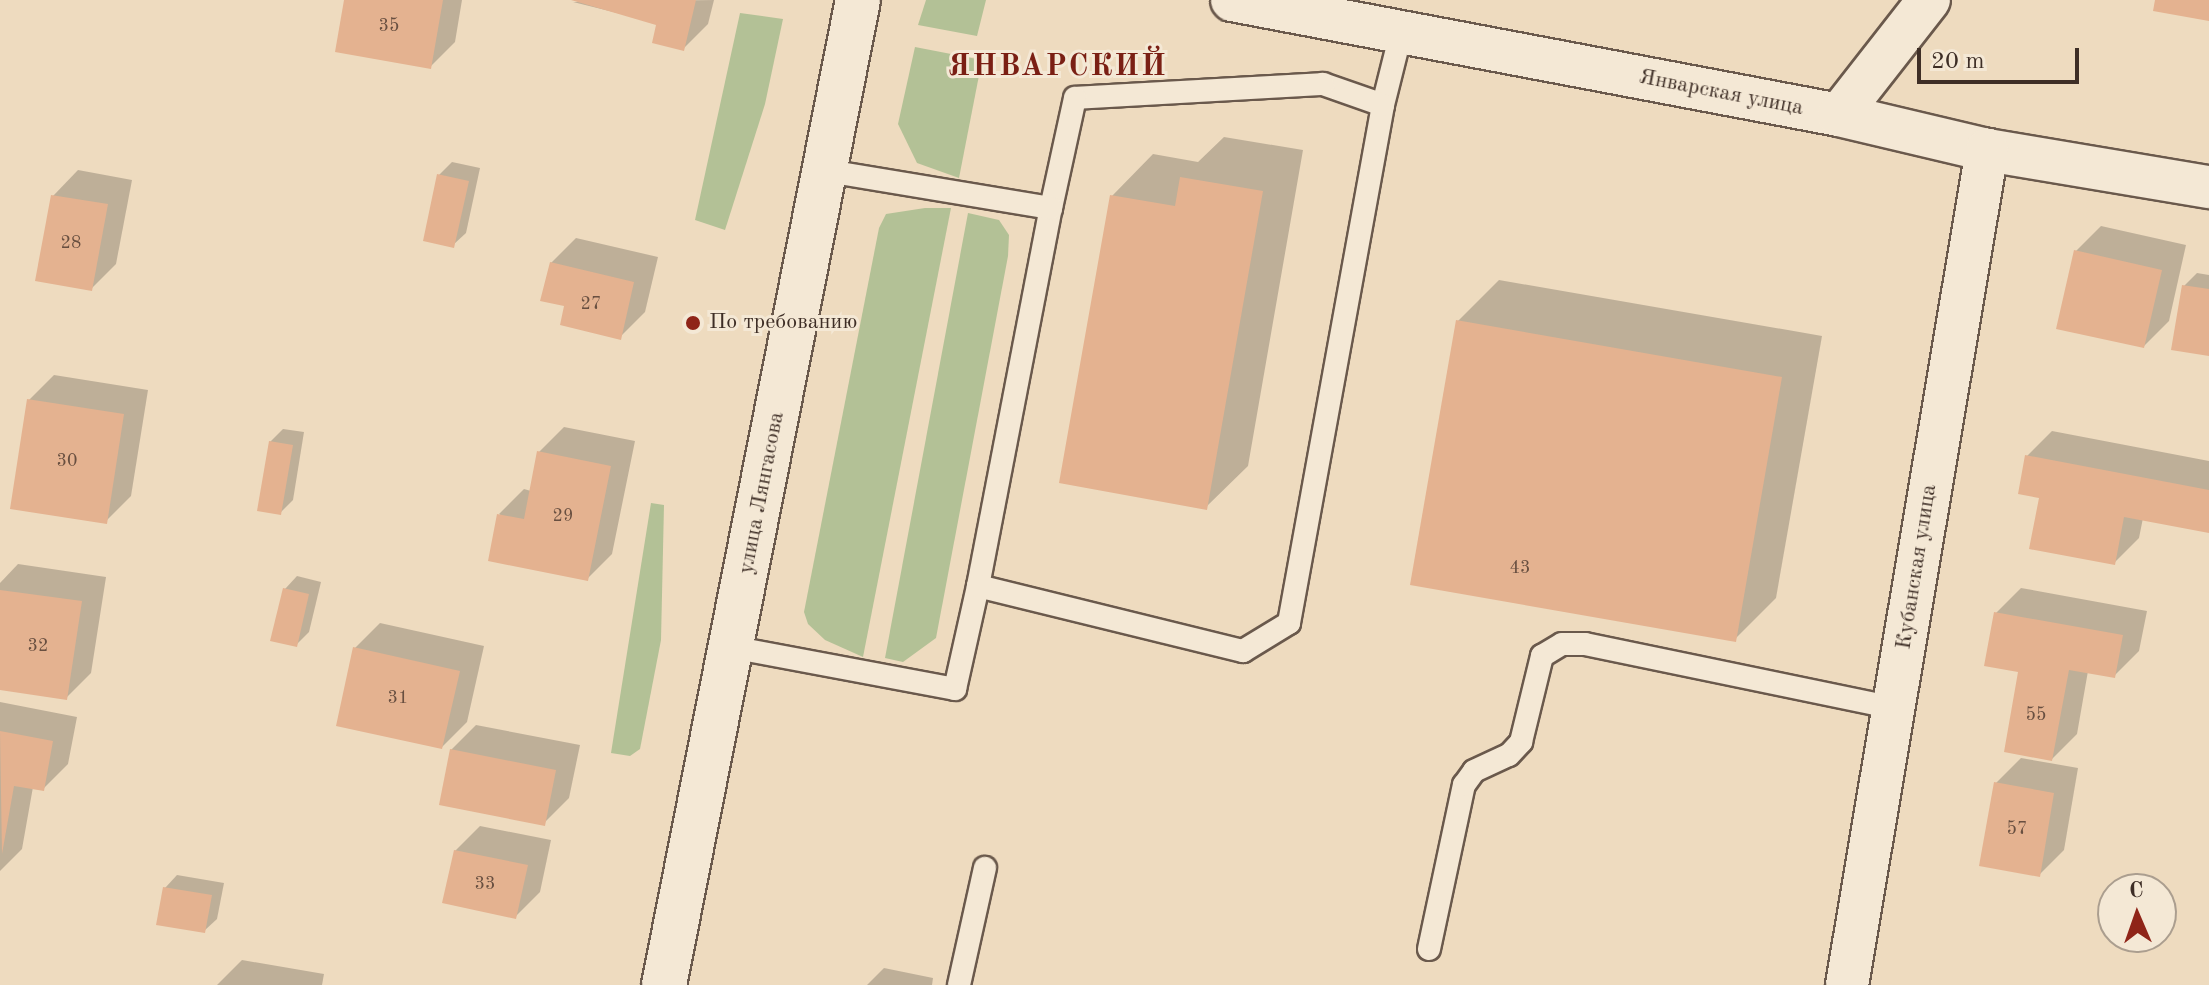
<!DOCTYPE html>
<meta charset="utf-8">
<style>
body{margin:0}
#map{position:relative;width:2209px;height:985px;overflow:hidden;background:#eedbbf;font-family:"Old Standard TT",serif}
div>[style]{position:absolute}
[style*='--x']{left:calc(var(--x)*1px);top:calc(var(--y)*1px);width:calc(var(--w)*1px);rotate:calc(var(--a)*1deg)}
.green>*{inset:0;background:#b3c196}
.shadow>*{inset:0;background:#0003}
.building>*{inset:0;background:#e4b290}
.roads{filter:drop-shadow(2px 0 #6a594c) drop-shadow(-2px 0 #6a594c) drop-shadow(0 2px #6a594c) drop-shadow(0 -2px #6a594c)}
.lane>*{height:22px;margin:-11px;padding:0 11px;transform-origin:11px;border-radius:11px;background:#f4e8d5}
.street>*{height:42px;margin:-21px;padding:0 21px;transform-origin:21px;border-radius:21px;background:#f4e8d5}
.secondary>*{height:44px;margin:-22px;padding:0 22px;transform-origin:22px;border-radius:22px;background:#f4e8d5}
.dots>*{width:22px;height:22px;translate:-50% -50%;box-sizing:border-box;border:4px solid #f4e8d5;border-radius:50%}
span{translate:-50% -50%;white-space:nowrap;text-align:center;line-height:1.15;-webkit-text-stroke:6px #f4e8d5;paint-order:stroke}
.number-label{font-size:18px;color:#684f40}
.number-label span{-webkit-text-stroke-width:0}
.street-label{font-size:22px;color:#3e2e26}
.poi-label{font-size:22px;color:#3e2e26}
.left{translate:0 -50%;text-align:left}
.district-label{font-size:30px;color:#7a1f14;font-weight:700;letter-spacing:2px}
.north{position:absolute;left:2097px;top:873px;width:80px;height:80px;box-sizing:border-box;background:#f4e8d5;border:2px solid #ab9e8f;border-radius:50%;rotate:358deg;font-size:22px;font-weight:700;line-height:32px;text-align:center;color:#3e2e26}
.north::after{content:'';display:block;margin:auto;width:28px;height:36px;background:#8f2418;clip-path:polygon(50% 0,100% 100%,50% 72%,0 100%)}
.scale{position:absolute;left:1917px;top:48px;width:162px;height:36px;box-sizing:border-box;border:4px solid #3e2e26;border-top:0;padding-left:10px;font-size:24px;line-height:28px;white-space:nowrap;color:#3e2e26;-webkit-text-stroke:6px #f4e8d5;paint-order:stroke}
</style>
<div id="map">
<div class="green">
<i style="clip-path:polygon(926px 0,986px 0,977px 36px,918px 25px)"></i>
<i style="clip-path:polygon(740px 13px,783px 19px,765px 104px,725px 230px,695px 220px)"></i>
<i style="clip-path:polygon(915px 47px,982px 60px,959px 178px,917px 163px,898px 124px)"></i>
<i style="clip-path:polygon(925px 208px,951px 208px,863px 657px,825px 640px,808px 624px,804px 612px,879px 228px,886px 214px)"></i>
<i style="clip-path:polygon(968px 213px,999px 220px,1009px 235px,1008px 256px,936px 638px,903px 662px,885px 658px)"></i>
<i style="clip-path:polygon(651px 503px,664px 505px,661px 640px,640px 749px,630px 756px,611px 753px)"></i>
</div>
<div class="shadow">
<i style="clip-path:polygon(346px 0,462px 0,455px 42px,430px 67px)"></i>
<i style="clip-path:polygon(714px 0,708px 24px,683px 49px,658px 23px,573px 2px)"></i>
<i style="clip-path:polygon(1224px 137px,1303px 150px,1248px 466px,1206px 507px,1112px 196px,1153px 154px,1198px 162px)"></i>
<i style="clip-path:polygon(452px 162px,480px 168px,466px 233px,453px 245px,439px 175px)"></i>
<i style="clip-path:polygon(78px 170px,132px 180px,116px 264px,91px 289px,53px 196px)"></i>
<i style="clip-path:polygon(2101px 226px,2186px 245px,2169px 321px,2144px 346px,2076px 251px)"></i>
<i style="clip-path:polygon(576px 238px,658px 257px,645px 312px,620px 337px,566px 305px,551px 263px)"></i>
<i style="clip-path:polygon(2197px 273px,2209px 275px,2209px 354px,2184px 286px)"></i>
<i style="clip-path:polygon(1499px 280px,1822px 336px,1776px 598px,1735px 639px,1458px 321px)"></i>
<i style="clip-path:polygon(54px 375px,148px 390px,131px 496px,106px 521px,29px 400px)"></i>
<i style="clip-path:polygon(564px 427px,635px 441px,612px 554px,587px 579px,499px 514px,524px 489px,531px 491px,539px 452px)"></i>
<i style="clip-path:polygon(283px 429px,304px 432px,293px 500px,280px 513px,270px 442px)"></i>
<i style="clip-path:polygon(2052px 431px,2209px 461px,2209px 531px,2143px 518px,2139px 538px,2114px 563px,2041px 496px,2027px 456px)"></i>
<i style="clip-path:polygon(18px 564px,106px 577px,91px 673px,66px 698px,0 688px,0 583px)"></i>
<i style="clip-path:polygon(297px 576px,321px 582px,309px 632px,296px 645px,285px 589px)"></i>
<i style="clip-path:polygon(2021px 588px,2147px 611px,2139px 651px,2114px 676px,2088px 671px,2077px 734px,2052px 759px,1996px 613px)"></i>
<i style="clip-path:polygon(380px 623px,484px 646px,467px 722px,442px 747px,355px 648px)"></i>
<i style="clip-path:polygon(0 702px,77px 717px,68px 764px,43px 789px,33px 787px,22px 849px,0 871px)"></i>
<i style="clip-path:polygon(476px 725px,580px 745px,569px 798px,544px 823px,451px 750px)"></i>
<i style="clip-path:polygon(2021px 758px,2078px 768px,2064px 850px,2039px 875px,1996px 783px)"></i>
<i style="clip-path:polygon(480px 826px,551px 840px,540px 892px,515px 917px,455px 851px)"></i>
<i style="clip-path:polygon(177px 875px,224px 883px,217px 919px,204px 931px,165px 888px)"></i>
<i style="clip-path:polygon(242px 960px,324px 974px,322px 985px,217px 985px)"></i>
<i style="clip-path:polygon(884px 968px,933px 978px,932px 985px,867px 985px)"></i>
</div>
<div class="building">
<i style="clip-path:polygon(344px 0,443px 0,431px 69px,335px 52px)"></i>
<i style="clip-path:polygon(571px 0,696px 0,684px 51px,652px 43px,656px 25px)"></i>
<i style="clip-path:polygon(2155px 0,2209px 0,2209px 21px,2153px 11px)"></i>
<i style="clip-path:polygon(437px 174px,469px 181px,454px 248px,423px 241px)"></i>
<i style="clip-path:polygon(1180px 177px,1263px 191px,1207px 510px,1059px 483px,1110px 195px,1175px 206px)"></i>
<i style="clip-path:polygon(51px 195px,108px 204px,92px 291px,35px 281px)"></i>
<i style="clip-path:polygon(2074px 250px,2162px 270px,2144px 348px,2056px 329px)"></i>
<i style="clip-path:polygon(550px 262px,634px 282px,621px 340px,560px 325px,564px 306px,540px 301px)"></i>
<i style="clip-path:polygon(2182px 285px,2209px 289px,2209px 356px,2171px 350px)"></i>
<i style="clip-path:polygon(1456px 320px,1782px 377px,1736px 642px,1410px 585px)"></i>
<i style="clip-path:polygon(27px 399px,124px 414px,107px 524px,10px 509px)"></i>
<i style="clip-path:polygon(269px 441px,293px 445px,281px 515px,257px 511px)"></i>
<i style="clip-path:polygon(537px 451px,611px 466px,588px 581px,488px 561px,497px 514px,524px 519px)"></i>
<i style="clip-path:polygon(2025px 455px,2209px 490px,2209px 533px,2124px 517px,2115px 565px,2029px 549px,2039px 498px,2018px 494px)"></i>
<i style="clip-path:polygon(283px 588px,309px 594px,297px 647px,270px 641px)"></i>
<i style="clip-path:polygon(0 590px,82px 601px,67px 700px,0 690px)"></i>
<i style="clip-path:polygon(1994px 612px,2123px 635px,2115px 678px,2069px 670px,2052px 761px,2004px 752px,2018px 672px,1984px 666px)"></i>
<i style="clip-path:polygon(353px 647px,460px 671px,442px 749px,336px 726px)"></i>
<i style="clip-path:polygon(0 731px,53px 741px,44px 791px,14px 786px,2px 854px)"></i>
<i style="clip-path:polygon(450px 749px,556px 770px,545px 826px,439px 805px)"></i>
<i style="clip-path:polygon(1994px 782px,2054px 793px,2040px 877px,1979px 866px)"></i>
<i style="clip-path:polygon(454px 850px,528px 865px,516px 919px,442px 903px)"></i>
<i style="clip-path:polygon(163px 887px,212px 895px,205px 933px,156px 925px)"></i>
</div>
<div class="roads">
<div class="lane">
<i style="--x:1383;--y:105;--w:74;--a:-76"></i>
<i style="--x:978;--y:586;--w:385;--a:-79.1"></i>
<i style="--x:731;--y:647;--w:228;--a:10.6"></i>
<i style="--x:955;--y:689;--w:106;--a:-77.4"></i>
<i style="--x:978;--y:586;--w:273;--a:13.8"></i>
<i style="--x:1243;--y:651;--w:54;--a:-31.3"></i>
<i style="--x:1289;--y:623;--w:526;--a:-79.71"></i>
<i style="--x:1383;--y:105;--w:64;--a:-160.7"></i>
<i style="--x:1323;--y:84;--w:248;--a:176.8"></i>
<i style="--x:1075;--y:98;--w:113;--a:102.3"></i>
<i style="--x:1051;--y:208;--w:227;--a:-170.6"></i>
<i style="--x:1429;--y:949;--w:168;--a:-78"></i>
<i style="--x:1464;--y:785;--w:17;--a:-54"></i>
<i style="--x:1474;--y:771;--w:38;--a:-25"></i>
<i style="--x:1509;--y:755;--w:18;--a:-47"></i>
<i style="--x:1521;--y:742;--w:89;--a:-76.3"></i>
<i style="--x:1542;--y:656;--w:23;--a:-31"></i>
<i style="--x:1562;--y:644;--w:23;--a:0"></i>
<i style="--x:1585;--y:644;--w:316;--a:11.7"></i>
<i style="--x:959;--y:985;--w:120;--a:-77.5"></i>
</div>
<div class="street">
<i style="--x:1232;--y:0;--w:618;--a:10.73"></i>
<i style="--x:1839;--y:115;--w:152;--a:13.3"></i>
<i style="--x:1987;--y:150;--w:225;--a:9.5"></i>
<i style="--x:1839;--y:115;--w:146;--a:-52"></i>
<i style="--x:1847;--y:985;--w:847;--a:-80.48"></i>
</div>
<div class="secondary">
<i style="--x:664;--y:985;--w:1004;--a:-78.86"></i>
</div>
</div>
<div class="dots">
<i style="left:693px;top:323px;background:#8f2418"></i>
</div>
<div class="number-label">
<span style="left:389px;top:26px">35</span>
<span style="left:71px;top:243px">28</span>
<span style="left:591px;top:304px">27</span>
<span style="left:67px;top:461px">30</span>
<span style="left:563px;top:516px">29</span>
<span style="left:1520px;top:568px">43</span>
<span style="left:38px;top:646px">32</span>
<span style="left:398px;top:698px">31</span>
<span style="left:2036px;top:715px">55</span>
<span style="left:2017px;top:829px">57</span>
<span style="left:485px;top:884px">33</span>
</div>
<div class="street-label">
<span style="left:1721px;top:93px;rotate:11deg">Январская улица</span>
<span style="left:762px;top:493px;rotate:-79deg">улица Лянгасова</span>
<span style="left:1917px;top:567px;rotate:-81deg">Кубанская улица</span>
</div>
<div class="poi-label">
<span class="left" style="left:709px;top:323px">По требованию</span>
</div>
<div class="district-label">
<span style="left:1058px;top:67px">ЯНВАРСКИЙ</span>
</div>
<div class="north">С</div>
<div class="scale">20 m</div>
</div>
